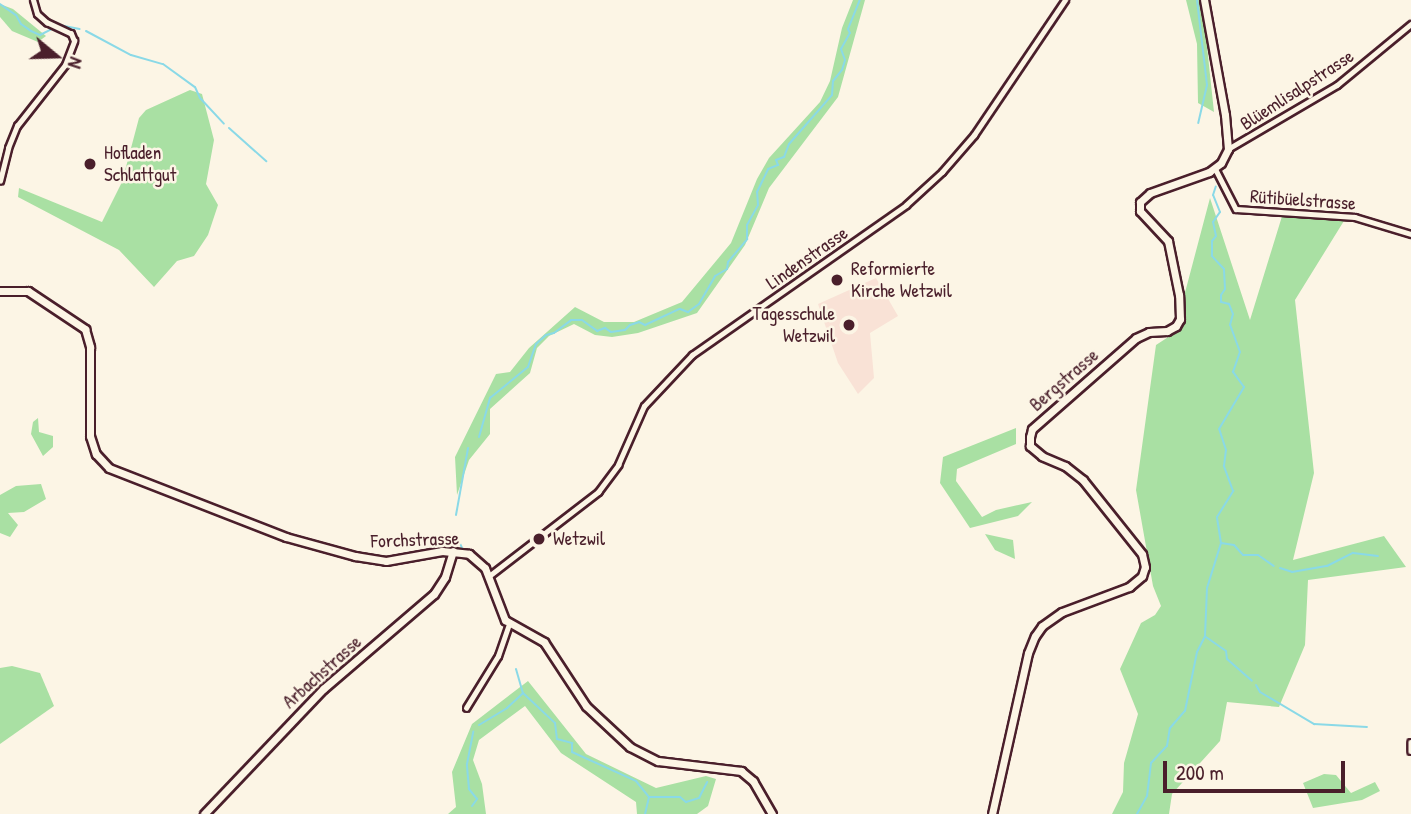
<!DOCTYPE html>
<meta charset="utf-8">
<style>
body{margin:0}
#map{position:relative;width:1411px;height:814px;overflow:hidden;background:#fcf5e5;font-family:"Patrick Hand",sans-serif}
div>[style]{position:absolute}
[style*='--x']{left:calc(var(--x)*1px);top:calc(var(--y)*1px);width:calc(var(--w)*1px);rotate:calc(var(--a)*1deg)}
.built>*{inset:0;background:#f9e2d6}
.green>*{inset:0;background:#a9e0a3}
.stream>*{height:2px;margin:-1px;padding:0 1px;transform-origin:1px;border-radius:1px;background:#8ad9e7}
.roads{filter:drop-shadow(2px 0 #4a1f2b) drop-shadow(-2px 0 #4a1f2b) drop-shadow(0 2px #4a1f2b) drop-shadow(0 -2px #4a1f2b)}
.street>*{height:4.5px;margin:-2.25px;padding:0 2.25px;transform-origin:2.25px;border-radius:2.25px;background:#fcf5e5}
.secondary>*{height:7px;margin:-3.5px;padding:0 3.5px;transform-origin:3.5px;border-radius:3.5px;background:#fcf5e5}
.dots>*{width:19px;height:19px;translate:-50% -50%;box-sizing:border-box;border:4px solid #fcf5e5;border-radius:50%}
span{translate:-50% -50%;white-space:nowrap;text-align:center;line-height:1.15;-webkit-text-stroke:5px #fcf5e5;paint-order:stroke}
.street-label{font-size:19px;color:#4a1f2b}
.poi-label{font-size:19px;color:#4a1f2b}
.left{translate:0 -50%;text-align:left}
.right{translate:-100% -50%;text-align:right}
.north{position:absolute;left:21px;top:21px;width:70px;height:70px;-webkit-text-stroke:5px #fcf5e5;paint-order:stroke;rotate:109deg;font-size:19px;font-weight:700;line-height:28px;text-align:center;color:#4a1f2b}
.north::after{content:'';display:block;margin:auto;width:24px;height:32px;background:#4a1f2b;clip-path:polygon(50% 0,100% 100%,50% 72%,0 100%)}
.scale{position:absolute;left:1163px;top:761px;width:182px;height:32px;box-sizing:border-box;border:4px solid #4a1f2b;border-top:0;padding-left:9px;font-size:21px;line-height:24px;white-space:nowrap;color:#4a1f2b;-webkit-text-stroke:5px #fcf5e5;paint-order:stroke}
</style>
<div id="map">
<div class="built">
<i style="clip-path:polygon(876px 278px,898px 316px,870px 333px,874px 378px,858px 394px,838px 363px,818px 304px)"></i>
</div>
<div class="green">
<i style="clip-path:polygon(853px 0,865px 0,838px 97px,769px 188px,745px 245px,697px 313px,638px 333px,612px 337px,595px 335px,574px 324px,549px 336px,537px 348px,530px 373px,490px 409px,490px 434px,469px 460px,457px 495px,455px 457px,496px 374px,510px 372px,529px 348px,575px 307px,604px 322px,634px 322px,682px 302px,731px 243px,757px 179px,769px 158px,820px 102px,830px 81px,842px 28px)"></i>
<i style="clip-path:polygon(1186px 0,1202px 0,1214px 112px,1198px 103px,1197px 44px)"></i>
<i style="clip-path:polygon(0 4px,13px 9px,46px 36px,38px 42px,12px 31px,0 17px)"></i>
<i style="clip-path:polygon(190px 90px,202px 94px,214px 140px,206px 184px,218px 205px,208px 235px,194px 256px,177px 261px,154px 287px,119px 250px,18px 197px,19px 188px,102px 222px,122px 182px,139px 118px,146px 110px)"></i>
<i style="clip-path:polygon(1210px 198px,1250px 320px,1283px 213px,1347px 216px,1295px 300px,1314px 473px,1293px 560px,1384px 536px,1406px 567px,1308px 580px,1305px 645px,1279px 707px,1227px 702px,1220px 741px,1172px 794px,1169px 814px,1112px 814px,1123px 792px,1124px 763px,1138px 714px,1120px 669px,1141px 623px,1155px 615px,1161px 606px,1153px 586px,1136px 490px,1156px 345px,1179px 330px,1182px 304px)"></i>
<i style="clip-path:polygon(38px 418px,39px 432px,53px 436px,53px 447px,43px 456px,31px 434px,33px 422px)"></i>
<i style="clip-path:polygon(1016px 428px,1016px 444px,957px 469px,956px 481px,982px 517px,996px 510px,1032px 502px,1018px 516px,970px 528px,940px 483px,943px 457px)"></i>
<i style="clip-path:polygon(41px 484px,46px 499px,24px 512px,8px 513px,18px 525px,10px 537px,0 533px,0 495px,16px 486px)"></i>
<i style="clip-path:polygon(985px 534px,1013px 540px,1015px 559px,995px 550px)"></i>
<i style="clip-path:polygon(12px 666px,40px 673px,54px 706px,0 744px,0 668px)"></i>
<i style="clip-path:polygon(528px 681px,586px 754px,656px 788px,706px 776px,716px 779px,708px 806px,697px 814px,637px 814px,636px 802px,561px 753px,525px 706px,479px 740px,473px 760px,482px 784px,486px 814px,448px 814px,456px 807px,452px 772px,472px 724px)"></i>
<i style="clip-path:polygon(1324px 774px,1336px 775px,1351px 793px,1375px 782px,1380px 791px,1362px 800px,1313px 808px,1303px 783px)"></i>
</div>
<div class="stream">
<i style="--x:1197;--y:0;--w:86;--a:83.3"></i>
<i style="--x:1207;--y:85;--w:39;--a:103"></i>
<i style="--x:0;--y:4;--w:19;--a:35"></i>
<i style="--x:16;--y:15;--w:10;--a:61"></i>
<i style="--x:21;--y:24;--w:12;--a:35"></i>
<i style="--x:31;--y:31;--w:10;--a:24"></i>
<i style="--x:40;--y:35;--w:13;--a:-27"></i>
<i style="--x:59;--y:25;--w:21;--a:11"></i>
<i style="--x:86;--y:31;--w:51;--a:28.1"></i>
<i style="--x:131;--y:55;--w:33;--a:16"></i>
<i style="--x:163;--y:64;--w:39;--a:36"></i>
<i style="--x:195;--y:87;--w:12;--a:66"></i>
<i style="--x:200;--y:98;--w:35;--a:47"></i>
<i style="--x:229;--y:128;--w:50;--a:41.7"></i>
<i style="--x:479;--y:437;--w:41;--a:-74.2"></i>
<i style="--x:490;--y:398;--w:49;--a:-39.2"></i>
<i style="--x:528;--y:367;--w:24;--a:-71"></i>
<i style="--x:536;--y:344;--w:13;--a:-42"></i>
<i style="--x:546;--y:335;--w:8;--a:-14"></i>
<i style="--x:554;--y:333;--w:21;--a:-37"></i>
<i style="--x:571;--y:320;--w:11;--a:0"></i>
<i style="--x:582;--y:320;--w:19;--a:36"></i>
<i style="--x:597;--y:331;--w:9;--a:-21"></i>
<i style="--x:605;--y:328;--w:7;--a:34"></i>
<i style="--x:611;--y:332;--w:14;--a:-8"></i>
<i style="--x:625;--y:330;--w:7;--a:-45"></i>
<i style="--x:630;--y:325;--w:9;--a:-18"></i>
<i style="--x:639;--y:322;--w:7;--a:27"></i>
<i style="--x:645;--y:325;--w:38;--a:-25"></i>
<i style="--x:680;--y:309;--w:9;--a:21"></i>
<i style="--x:688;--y:312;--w:14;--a:-36"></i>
<i style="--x:699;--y:304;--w:32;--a:-60"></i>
<i style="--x:715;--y:276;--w:14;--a:-30"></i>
<i style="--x:727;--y:269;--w:7;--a:-82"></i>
<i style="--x:728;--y:262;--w:30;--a:-50"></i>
<i style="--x:747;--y:239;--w:14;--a:-90"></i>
<i style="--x:747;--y:225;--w:23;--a:-61"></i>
<i style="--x:758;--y:205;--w:13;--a:-94"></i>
<i style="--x:757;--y:192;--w:25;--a:-64"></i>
<i style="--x:768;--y:169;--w:11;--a:-22"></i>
<i style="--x:778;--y:165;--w:5;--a:-112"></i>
<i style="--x:776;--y:160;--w:9;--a:-21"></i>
<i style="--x:784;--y:157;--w:14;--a:-69"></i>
<i style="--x:789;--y:144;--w:65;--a:-48.7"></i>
<i style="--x:832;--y:95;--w:14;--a:-86"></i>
<i style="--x:833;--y:81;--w:14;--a:-51"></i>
<i style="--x:842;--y:70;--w:10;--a:-73"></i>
<i style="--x:845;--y:60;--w:12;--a:-110"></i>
<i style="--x:841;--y:49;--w:18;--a:-61"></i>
<i style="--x:850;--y:33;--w:4;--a:-117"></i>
<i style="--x:848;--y:29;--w:31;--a:-68"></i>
<i style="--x:456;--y:515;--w:68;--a:-79.8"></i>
<i style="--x:456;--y:535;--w:14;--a:65"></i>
<i style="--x:1221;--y:543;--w:13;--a:9"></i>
<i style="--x:1234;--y:545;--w:13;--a:48"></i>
<i style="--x:1243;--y:555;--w:15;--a:0"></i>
<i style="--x:1258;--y:555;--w:19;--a:35"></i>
<i style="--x:1280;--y:568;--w:13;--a:18"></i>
<i style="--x:1292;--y:572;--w:36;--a:-10"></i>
<i style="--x:1327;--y:566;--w:29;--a:-27"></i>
<i style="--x:1353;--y:553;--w:25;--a:7"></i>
<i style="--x:1206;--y:637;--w:24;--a:35"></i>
<i style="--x:1226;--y:651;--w:8;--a:83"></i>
<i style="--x:1227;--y:659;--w:33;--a:41"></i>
<i style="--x:516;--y:669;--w:25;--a:74"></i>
<i style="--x:523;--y:693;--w:44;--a:43.2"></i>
<i style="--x:555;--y:723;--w:16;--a:83"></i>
<i style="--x:557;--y:739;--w:16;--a:15"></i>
<i style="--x:572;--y:743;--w:9;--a:90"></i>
<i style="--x:572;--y:752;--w:70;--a:24.4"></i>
<i style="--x:636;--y:781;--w:21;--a:51"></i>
<i style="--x:649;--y:797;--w:17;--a:103"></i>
<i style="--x:1256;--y:685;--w:8;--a:60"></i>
<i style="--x:1260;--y:692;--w:63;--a:30.7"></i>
<i style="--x:1314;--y:724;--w:53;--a:3.2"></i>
<i style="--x:479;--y:725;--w:33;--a:-31"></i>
<i style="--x:507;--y:708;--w:22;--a:-43"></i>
<i style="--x:650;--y:797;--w:30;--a:0"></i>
<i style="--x:680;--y:797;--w:8;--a:40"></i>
<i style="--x:686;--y:802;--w:14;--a:-17"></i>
<i style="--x:699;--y:798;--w:18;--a:-63"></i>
<i style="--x:472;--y:806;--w:9;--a:-54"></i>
<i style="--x:477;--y:799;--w:13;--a:-129"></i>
<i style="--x:469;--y:789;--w:25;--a:-95"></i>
<i style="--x:467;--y:764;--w:33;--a:-79"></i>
<i style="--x:1137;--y:814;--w:21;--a:-61"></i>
<i style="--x:1147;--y:796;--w:33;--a:-83"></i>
<i style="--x:1151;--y:763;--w:23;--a:-47"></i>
<i style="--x:1167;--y:746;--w:18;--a:-81"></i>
<i style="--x:1170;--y:728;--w:23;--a:-49"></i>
<i style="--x:1185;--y:711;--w:60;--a:-78.5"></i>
<i style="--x:1197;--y:652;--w:18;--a:-63"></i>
<i style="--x:1205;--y:636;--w:48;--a:-87.6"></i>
<i style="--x:1207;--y:588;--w:47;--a:-72.7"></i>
<i style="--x:1221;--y:543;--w:26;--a:-99"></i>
<i style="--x:1217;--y:517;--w:31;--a:-58"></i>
<i style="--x:1233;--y:491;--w:27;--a:-110"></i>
<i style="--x:1224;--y:466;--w:16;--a:-83"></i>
<i style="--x:1226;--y:450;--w:22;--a:-108"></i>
<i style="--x:1219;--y:429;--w:49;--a:-59.2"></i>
<i style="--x:1244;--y:387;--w:19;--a:-126"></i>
<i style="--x:1233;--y:372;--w:21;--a:-71"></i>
<i style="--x:1240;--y:352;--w:29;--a:-110"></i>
<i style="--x:1230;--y:325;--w:11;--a:-75"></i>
<i style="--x:1233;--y:314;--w:11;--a:-112"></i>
<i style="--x:1229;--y:304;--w:8;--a:-166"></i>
<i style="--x:1221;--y:302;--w:7;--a:-90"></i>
<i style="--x:1221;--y:295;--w:7;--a:-56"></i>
<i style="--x:1225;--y:289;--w:20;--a:-93"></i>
<i style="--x:1224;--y:269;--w:18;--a:-133"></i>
<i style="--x:1212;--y:256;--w:15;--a:-90"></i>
<i style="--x:1212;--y:241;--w:6;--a:-51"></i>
<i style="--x:1216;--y:236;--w:14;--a:-102"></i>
<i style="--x:1213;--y:222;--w:12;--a:-55"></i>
<i style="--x:1220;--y:212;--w:18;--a:-112"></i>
<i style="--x:1213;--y:195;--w:9;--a:-72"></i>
</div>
<div class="roads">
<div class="street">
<i style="--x:1228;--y:149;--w:126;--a:-30.4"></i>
<i style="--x:1337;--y:85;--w:96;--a:-39.5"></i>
<i style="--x:1215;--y:168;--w:46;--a:62.9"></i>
<i style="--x:1236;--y:209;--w:119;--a:3.8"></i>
<i style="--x:1355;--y:217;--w:59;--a:16.9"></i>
<i style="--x:0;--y:181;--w:34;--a:-76"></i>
<i style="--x:8;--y:148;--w:24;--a:-68"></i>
<i style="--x:17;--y:126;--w:78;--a:-51.8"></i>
<i style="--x:65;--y:65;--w:26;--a:-69"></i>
<i style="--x:74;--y:41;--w:8;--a:-113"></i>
<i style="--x:71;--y:34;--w:26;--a:-155"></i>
<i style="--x:47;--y:23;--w:13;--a:-138"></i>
<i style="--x:37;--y:14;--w:15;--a:-106"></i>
<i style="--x:489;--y:576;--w:138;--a:-37.6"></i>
<i style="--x:598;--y:492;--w:34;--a:-53"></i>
<i style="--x:618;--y:465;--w:64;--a:-66.2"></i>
<i style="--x:644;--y:406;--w:70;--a:-46.7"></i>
<i style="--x:692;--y:355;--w:261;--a:-35"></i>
<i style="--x:906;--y:205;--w:49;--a:-42.5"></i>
<i style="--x:942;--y:172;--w:49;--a:-49.1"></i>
<i style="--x:974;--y:135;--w:163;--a:-56"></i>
<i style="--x:466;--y:708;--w:61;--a:-58.4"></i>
<i style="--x:498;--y:656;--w:34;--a:-71"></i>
<i style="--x:1411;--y:742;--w:9;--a:90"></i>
</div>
<div class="secondary">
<i style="--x:0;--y:291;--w:28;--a:0"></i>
<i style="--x:28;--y:291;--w:69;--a:33.7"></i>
<i style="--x:85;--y:329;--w:19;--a:74"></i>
<i style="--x:90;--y:347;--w:89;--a:90"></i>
<i style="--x:90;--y:436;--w:19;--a:72"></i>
<i style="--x:96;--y:454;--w:19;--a:47"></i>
<i style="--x:109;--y:468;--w:190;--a:21.3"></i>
<i style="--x:286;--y:537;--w:72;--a:15.4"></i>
<i style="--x:355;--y:556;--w:31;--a:9"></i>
<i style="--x:386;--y:561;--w:57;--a:-10.1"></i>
<i style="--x:442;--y:551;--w:27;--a:6"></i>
<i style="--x:469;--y:554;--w:21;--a:41"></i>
<i style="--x:485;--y:568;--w:56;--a:69"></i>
<i style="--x:505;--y:620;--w:45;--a:29.4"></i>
<i style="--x:544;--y:642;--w:77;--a:56.7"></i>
<i style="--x:586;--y:706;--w:60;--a:43"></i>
<i style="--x:630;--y:747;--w:31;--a:27"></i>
<i style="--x:658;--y:761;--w:84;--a:6.9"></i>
<i style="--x:741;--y:771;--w:16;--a:40"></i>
<i style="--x:753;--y:781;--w:38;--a:60"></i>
<i style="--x:204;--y:814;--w:173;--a:-46.4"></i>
<i style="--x:323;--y:689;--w:146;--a:-40.6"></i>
<i style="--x:434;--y:594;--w:20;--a:-57"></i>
<i style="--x:445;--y:577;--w:27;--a:-73"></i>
<i style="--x:992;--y:814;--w:165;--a:-77.4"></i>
<i style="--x:1028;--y:653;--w:18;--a:-68"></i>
<i style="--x:1035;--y:636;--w:12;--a:-55"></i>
<i style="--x:1042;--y:626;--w:24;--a:-35"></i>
<i style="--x:1062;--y:612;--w:72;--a:-20.5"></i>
<i style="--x:1129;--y:587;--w:17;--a:-40"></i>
<i style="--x:1142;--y:576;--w:9;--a:-72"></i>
<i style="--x:1145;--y:567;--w:13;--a:-103"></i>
<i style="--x:1142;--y:554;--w:95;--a:-128.6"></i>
<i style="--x:1083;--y:480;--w:23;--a:-142"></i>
<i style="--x:1065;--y:466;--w:25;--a:-157"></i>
<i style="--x:1042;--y:456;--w:16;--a:-140"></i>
<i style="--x:1030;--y:446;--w:9;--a:-90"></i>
<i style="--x:1030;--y:437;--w:8;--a:-76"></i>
<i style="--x:1032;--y:429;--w:138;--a:-41.2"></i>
<i style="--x:1136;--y:338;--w:14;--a:-25"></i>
<i style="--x:1149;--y:332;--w:18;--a:-3"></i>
<i style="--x:1167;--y:331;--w:10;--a:-29"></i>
<i style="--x:1176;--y:326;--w:8;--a:-60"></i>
<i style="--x:1180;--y:319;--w:24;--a:-92"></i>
<i style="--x:1179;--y:295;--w:55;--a:-101.5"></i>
<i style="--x:1168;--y:241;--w:41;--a:-133"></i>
<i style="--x:1140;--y:211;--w:9;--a:-90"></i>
<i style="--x:1140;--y:202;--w:13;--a:-42"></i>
<i style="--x:1150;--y:193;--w:63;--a:-19.6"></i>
<i style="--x:1209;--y:172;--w:15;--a:-37"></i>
<i style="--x:1221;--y:163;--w:16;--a:-63"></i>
<i style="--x:1228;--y:149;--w:34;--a:-95"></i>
<i style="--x:1225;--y:115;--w:117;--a:-100.3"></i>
</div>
</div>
<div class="dots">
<i style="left:90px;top:164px;background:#4a1f2b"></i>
<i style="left:837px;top:280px;background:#4a1f2b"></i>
<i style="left:849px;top:325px;background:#4a1f2b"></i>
<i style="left:539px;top:539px;background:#4a1f2b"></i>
</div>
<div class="street-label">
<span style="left:1297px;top:90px;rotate:-33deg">Blüemlisalpstrasse</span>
<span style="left:1303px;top:200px;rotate:4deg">Rütibüelstrasse</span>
<span style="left:807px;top:258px;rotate:-35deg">Lindenstrasse</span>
<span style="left:1064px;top:380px;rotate:-41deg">Bergstrasse</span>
<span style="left:415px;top:540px;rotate:-2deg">Forchstrasse</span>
<span style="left:322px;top:672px;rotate:-42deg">Arbachstrasse</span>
</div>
<div class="poi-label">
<span class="left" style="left:104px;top:164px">Hofladen<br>Schlattgut</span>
<span class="left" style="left:851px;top:280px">Reformierte<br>Kirche Wetzwil</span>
<span class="right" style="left:835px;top:325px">Tagesschule<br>Wetzwil</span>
<span class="left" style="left:553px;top:539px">Wetzwil</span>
</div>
<div class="north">N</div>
<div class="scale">200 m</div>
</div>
